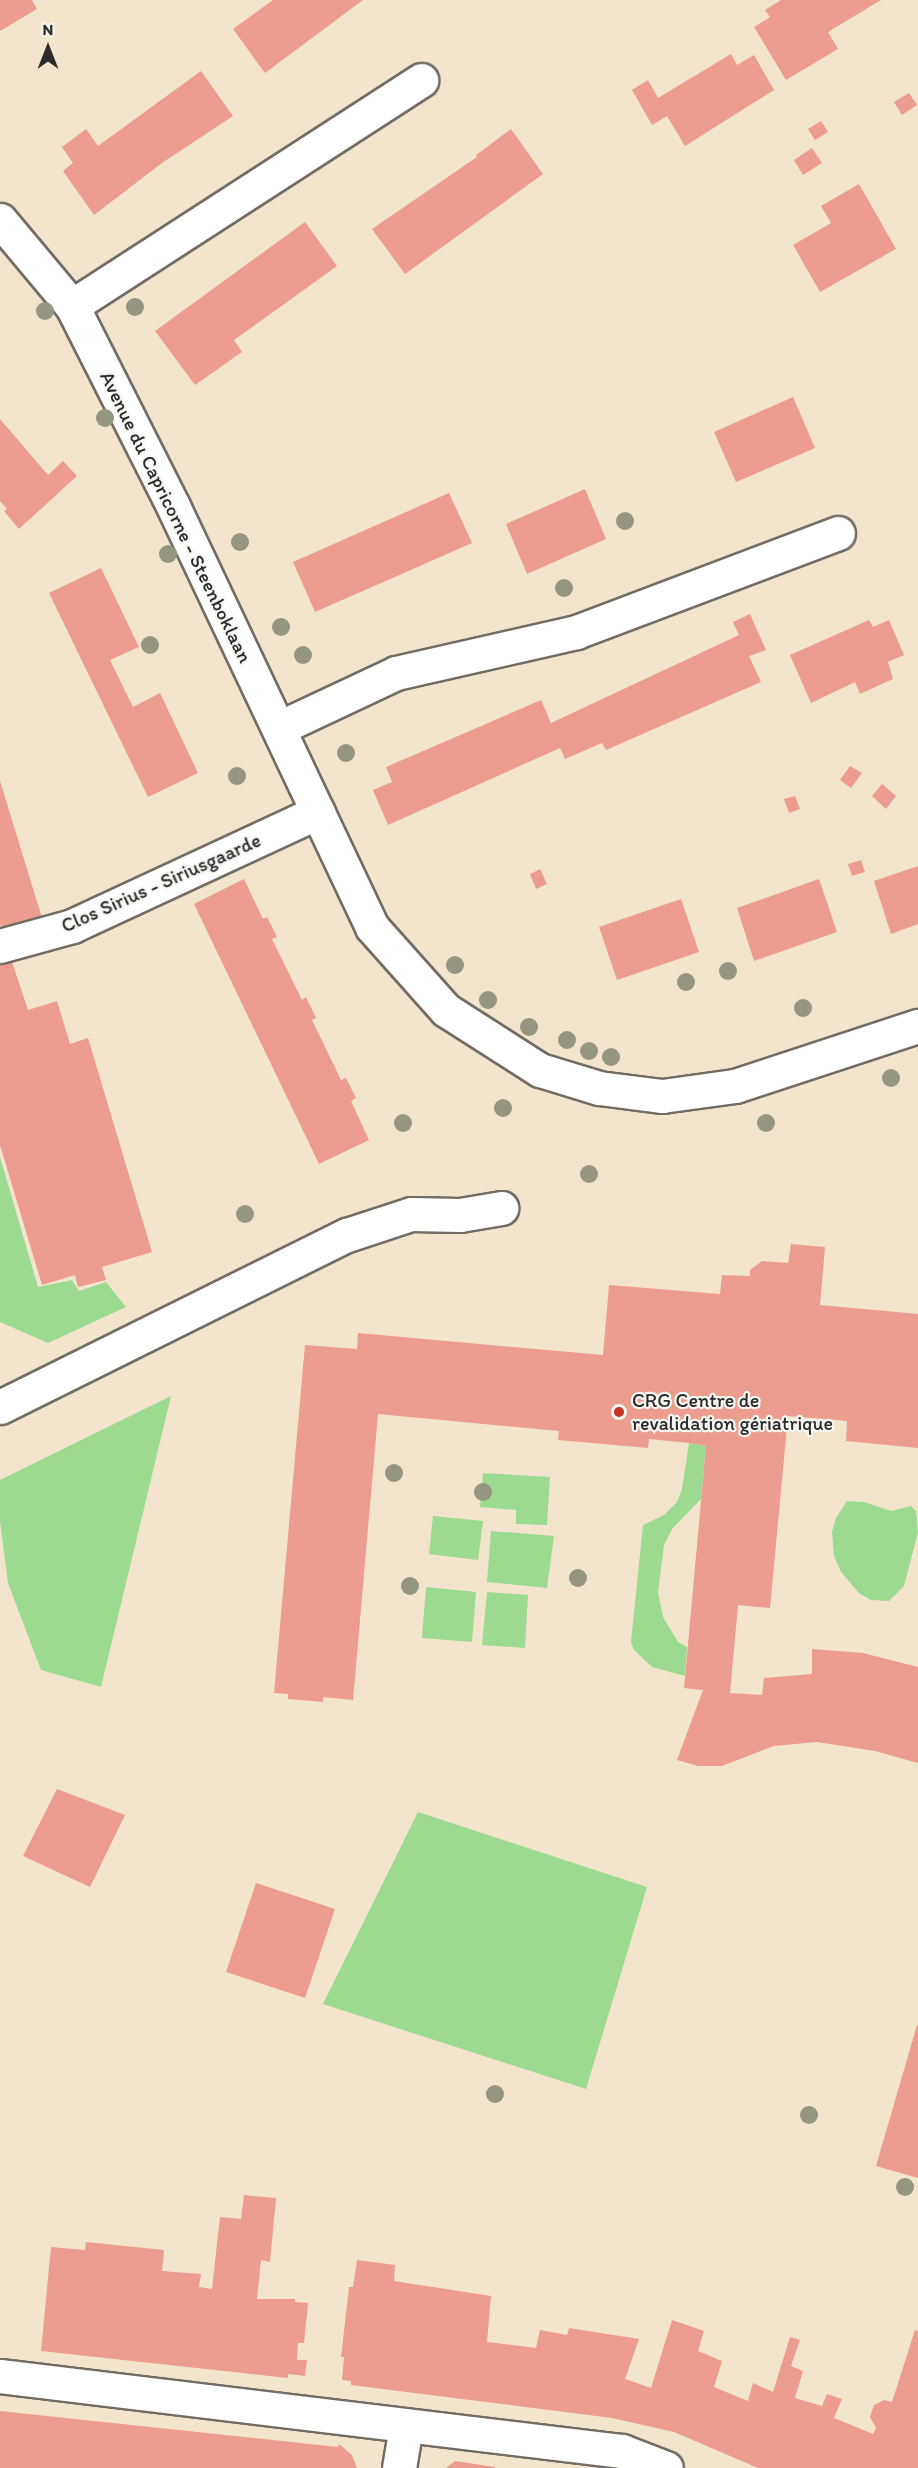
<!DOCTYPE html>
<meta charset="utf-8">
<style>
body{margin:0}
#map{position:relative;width:918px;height:2468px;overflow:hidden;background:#f3e4cd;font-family:Itim,sans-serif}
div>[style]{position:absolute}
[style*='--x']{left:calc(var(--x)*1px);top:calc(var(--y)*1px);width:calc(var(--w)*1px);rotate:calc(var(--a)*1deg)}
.green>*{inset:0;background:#9cda90}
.building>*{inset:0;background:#ed9d8e}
.roads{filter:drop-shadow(2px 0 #716c64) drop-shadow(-2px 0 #716c64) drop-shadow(0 2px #716c64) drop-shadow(0 -2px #716c64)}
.minor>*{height:33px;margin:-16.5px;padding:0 16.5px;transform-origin:16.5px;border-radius:16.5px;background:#fff}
.trees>*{width:18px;height:18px;margin:-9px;border-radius:50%;background:#949682}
.dots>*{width:16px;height:16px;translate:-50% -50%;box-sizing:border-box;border:3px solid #f6f6f2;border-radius:50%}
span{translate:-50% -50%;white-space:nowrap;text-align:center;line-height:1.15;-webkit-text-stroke:4.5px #f6f6f2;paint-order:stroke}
.street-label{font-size:20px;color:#2b2b2b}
.poi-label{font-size:20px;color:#2b2b2b}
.left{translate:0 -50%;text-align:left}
.north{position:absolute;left:18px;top:18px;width:60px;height:60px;-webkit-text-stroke:4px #f6f6f2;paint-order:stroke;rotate:0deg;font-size:16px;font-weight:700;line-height:24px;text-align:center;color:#2b2b2b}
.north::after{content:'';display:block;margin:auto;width:21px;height:27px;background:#2b2b2b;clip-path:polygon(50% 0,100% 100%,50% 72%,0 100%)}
</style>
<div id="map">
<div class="green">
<i style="clip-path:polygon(0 1157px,38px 1287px,72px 1280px,79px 1291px,106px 1282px,126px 1307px,48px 1343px,0 1322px)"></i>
<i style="clip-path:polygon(171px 1396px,101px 1687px,41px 1670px,8px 1583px,0 1521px,0 1480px)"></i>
<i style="clip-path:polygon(689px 1443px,706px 1446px,701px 1499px,672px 1529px,664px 1545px,658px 1592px,663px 1617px,678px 1642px,687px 1647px,685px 1676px,652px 1667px,634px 1650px,631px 1642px,643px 1525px,664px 1515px,677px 1502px,682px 1489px)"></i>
<i style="clip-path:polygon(483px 1473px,550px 1477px,547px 1525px,516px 1524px,516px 1510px,480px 1507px)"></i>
<i style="clip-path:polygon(847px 1501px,864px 1502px,891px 1511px,911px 1506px,916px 1511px,918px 1532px,904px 1586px,889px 1601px,871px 1600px,859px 1593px,841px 1572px,834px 1556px,832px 1532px,836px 1518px)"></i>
<i style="clip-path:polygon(433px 1516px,483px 1521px,478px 1560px,429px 1554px)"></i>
<i style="clip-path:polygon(491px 1531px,554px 1536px,547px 1588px,487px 1582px)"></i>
<i style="clip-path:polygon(426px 1587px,476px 1592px,472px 1642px,422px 1638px)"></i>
<i style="clip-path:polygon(487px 1592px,528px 1595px,525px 1648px,482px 1645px)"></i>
<i style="clip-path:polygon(418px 1812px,647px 1887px,586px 2089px,323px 2004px)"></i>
</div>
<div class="building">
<i style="clip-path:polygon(0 0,32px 0,37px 9px,0 31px)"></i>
<i style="clip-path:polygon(273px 0,363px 0,265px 73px,233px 29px)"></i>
<i style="clip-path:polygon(781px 0,881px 0,828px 32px,838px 49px,786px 80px,754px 27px,770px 17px,765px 10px)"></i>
<i style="clip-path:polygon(731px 54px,737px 65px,754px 55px,774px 90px,685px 146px,667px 116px,652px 125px,632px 90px,648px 80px,658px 98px)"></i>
<i style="clip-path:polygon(201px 71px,233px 116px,162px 163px,94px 215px,63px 171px,73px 163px,62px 147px,86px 129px,98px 146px)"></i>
<i style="clip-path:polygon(909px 93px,917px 105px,902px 115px,894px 102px)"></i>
<i style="clip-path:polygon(821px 121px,828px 132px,815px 140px,808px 129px)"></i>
<i style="clip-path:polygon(511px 129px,543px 174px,405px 274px,372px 229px,477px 157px,476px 155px)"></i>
<i style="clip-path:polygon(812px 148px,822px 163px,803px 175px,794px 160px)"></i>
<i style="clip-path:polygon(859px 184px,896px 249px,820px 292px,793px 245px,831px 223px,821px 206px)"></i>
<i style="clip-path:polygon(305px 222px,337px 266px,234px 340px,242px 352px,195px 385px,155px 331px)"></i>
<i style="clip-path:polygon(793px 397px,815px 448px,736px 482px,714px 432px)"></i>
<i style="clip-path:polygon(0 419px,48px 475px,63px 461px,77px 476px,19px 529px,4px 511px,7px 509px,0 501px)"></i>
<i style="clip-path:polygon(585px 489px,606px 539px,527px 574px,506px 524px)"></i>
<i style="clip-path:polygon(449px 493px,472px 543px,315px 612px,293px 562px)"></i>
<i style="clip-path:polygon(101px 568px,139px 647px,110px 660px,133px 707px,160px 693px,198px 773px,148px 797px,49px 593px)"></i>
<i style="clip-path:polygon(750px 614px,766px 650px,749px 656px,761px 682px,606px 750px,602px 743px,565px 759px,560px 748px,388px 825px,373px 790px,392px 782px,386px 767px,541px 700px,551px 723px,739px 635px,733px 622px)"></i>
<i style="clip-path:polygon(869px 620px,873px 627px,889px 620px,904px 655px,888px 662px,893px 679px,860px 694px,855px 682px,811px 703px,790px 655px)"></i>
<i style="clip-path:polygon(850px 766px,862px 773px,851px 788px,840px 780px)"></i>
<i style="clip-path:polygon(0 781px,42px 918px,3px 929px,0 925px)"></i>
<i style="clip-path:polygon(882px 784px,896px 796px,886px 809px,872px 796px)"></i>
<i style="clip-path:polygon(795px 796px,800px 809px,789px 813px,784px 799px)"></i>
<i style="clip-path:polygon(861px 860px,865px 872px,852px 876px,848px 864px)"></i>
<i style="clip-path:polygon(918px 866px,918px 924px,891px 934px,874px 881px)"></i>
<i style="clip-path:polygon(540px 869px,547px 884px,536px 889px,530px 874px)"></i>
<i style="clip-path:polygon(244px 879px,263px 919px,267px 917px,277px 937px,272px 939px,302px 1000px,306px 997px,316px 1018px,312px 1020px,341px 1080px,346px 1078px,356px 1098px,351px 1101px,369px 1140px,319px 1164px,194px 904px)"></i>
<i style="clip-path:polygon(819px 879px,837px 932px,754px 961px,737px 908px)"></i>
<i style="clip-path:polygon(681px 899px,699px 952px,617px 980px,599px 927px)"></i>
<i style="clip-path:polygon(12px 962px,28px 1010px,57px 1001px,70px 1044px,88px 1038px,152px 1252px,102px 1267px,106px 1280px,78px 1287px,75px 1275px,42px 1285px,0 1145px,0 965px)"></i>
<i style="clip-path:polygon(791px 1244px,825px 1247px,820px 1305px,918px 1314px,918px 1448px,846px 1441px,847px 1421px,788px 1416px,770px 1608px,738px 1605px,730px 1693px,762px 1695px,764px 1678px,812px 1674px,812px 1649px,863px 1653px,918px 1667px,918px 1763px,875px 1751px,817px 1742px,774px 1746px,722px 1766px,698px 1766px,677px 1760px,703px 1690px,684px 1688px,706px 1446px,689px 1443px,649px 1439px,648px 1448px,558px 1440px,559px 1431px,378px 1414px,353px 1700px,323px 1697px,323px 1702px,288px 1699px,288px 1694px,274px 1693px,305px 1345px,357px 1349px,358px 1333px,603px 1355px,609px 1285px,720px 1294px,722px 1275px,750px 1276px,750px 1270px,762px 1261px,788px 1263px)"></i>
<i style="clip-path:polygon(57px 1789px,125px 1815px,90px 1887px,23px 1856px)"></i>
<i style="clip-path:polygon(256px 1883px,335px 1909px,305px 1998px,226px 1972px)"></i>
<i style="clip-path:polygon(917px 2025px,918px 2026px,918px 2178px,876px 2166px)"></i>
<i style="clip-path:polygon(244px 2195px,276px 2198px,270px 2262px,261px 2260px,257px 2299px,295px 2299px,295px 2302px,308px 2303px,304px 2343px,298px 2343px,297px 2360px,307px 2360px,305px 2376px,288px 2374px,288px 2378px,41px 2351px,51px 2247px,85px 2250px,86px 2242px,164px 2250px,162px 2271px,201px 2274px,199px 2287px,212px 2289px,220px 2217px,241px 2219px)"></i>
<i style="clip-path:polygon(357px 2260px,395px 2265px,394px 2281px,491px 2296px,487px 2342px,536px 2348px,540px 2330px,567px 2335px,569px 2328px,639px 2339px,625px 2379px,651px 2388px,672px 2320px,704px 2331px,698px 2351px,722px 2361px,714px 2387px,748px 2401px,753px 2383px,773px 2392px,790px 2337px,800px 2340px,791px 2366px,803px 2371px,795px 2398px,822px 2406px,827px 2394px,842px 2399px,834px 2418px,873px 2434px,876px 2428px,870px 2417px,874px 2405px,884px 2400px,892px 2402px,915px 2330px,918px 2331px,918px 2468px,758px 2468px,674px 2432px,612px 2418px,351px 2385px,351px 2381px,342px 2380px,344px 2357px,341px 2357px,349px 2287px,353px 2287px)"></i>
<i style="clip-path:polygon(0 2411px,338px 2447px,339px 2444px,352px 2455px,357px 2468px,0 2468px)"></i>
<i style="clip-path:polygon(455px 2461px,495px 2467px,495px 2468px,446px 2468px)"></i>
</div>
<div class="roads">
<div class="minor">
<i style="--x:0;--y:220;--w:112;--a:50.1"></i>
<i style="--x:72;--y:306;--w:224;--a:63.2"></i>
<i style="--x:173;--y:506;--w:466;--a:64.7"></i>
<i style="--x:372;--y:927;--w:111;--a:48.3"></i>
<i style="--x:446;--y:1010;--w:112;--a:32.6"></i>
<i style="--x:540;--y:1070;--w:62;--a:17"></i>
<i style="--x:599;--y:1088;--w:64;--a:7.2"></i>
<i style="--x:662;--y:1096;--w:74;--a:-7.8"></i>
<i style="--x:735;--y:1086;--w:193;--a:-18.2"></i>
<i style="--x:72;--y:306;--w:416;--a:-32.9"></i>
<i style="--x:279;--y:728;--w:129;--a:-25.2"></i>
<i style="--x:396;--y:673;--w:185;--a:-12.8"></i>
<i style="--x:576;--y:632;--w:280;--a:-20.7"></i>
<i style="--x:0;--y:946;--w:75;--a:-15.5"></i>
<i style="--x:72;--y:926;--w:271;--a:-24.9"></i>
<i style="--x:0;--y:1407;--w:387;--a:-26.4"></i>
<i style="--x:347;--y:1235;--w:67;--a:-18.2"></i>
<i style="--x:411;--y:1214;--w:49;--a:1.2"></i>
<i style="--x:460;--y:1215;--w:42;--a:-9.7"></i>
<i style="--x:0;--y:2376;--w:627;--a:6.88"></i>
<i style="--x:622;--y:2451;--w:47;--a:21.1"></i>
<i style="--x:399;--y:2468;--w:43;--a:-80.5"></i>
</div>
</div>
<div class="trees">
<i style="left:135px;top:307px"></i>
<i style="left:45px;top:311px"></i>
<i style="left:105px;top:418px"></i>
<i style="left:625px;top:521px"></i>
<i style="left:240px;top:542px"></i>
<i style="left:168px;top:554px"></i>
<i style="left:564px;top:588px"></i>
<i style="left:281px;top:627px"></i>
<i style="left:150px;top:645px"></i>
<i style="left:303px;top:655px"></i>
<i style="left:346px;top:753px"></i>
<i style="left:237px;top:776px"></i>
<i style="left:455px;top:965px"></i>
<i style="left:728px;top:971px"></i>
<i style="left:686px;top:982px"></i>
<i style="left:488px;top:1000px"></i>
<i style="left:803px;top:1008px"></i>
<i style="left:529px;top:1027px"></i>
<i style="left:567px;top:1040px"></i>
<i style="left:589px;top:1051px"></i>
<i style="left:611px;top:1057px"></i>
<i style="left:891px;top:1078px"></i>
<i style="left:503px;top:1108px"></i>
<i style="left:403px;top:1123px"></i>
<i style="left:766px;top:1123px"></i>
<i style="left:589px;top:1174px"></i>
<i style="left:245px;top:1214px"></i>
<i style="left:394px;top:1473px"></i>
<i style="left:483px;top:1492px"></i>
<i style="left:578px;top:1578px"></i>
<i style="left:410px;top:1586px"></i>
<i style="left:495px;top:2094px"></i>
<i style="left:809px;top:2115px"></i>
<i style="left:905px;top:2187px"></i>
</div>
<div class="dots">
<i style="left:619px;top:1412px;background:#c8321e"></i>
</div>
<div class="street-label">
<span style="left:176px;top:517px;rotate:64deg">Avenue du Capricorne - Steenboklaan</span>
<span style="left:161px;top:883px;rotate:-24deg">Clos Sirius - Siriusgaarde</span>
</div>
<div class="poi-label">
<span class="left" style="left:632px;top:1412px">CRG Centre de<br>revalidation gériatrique</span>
</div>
<div class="north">N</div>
</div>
